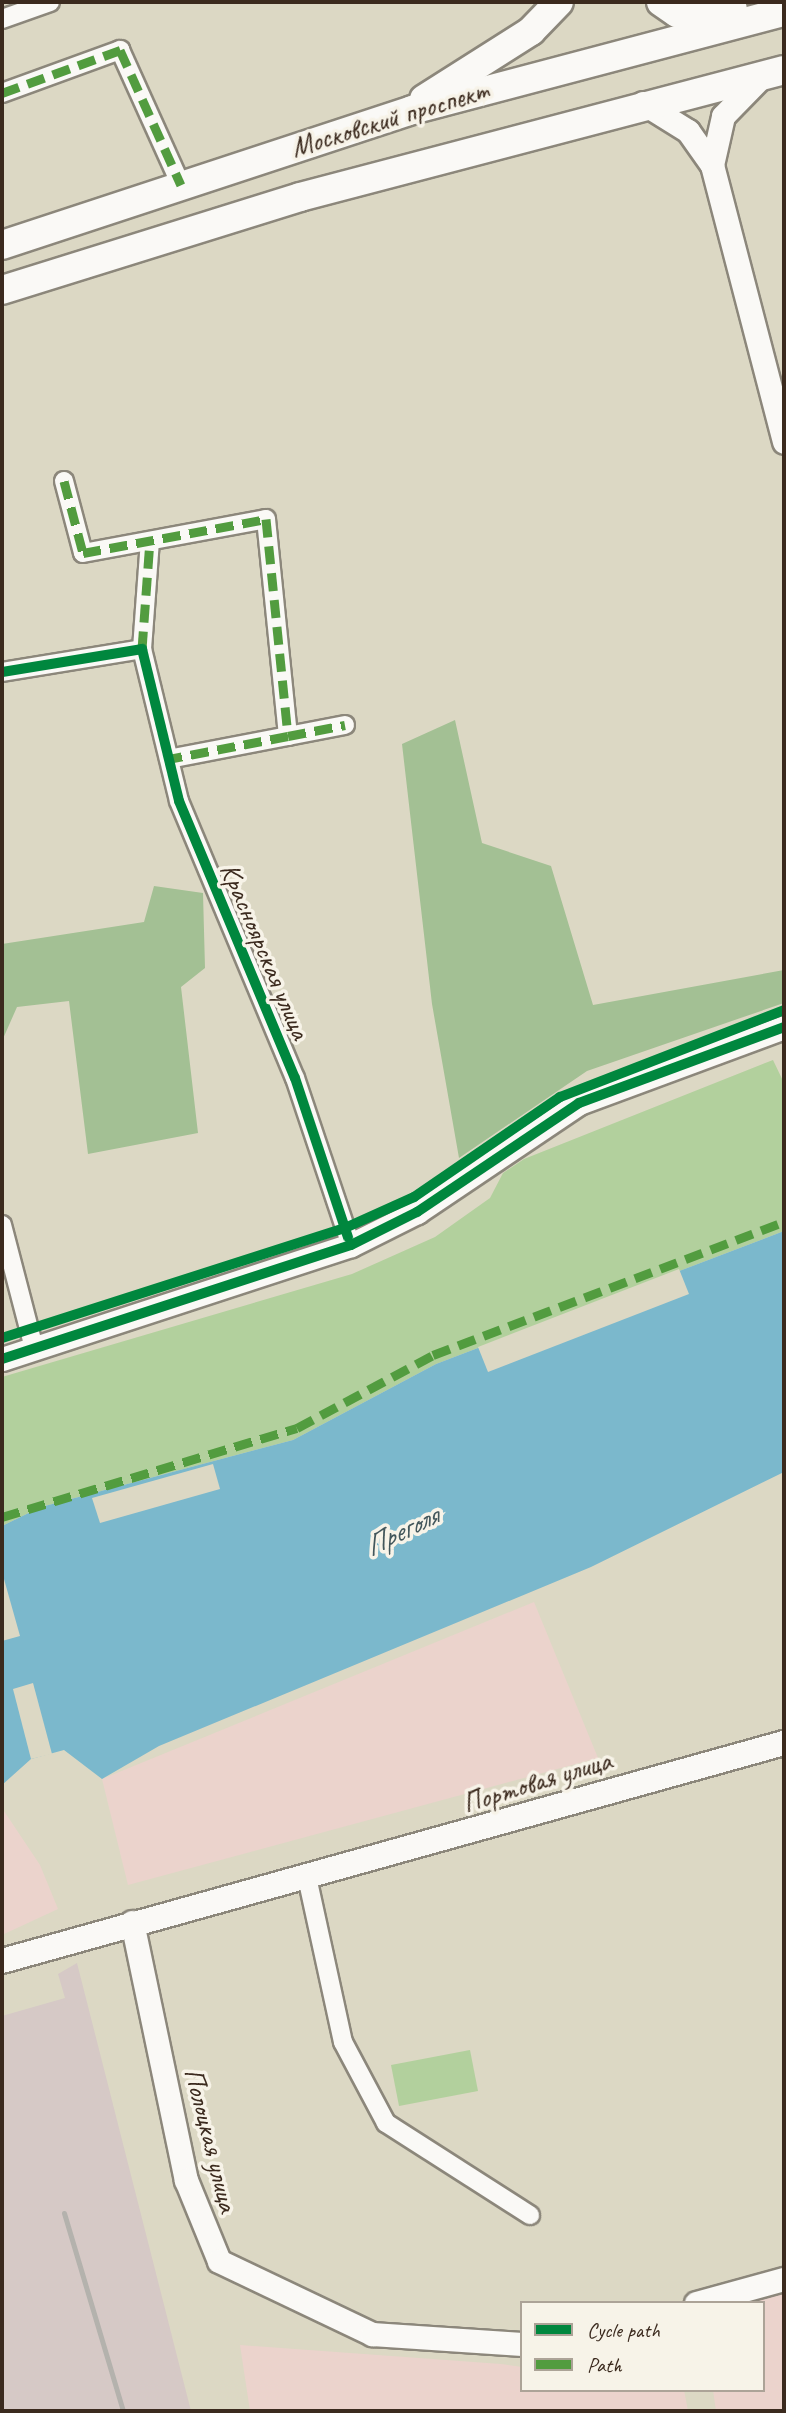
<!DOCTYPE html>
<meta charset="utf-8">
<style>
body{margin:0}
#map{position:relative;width:786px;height:2413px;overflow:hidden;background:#dcd8c4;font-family:Caveat,sans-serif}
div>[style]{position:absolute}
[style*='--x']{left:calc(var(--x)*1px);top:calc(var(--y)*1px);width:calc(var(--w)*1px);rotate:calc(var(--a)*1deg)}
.built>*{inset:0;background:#ebd3cc}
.industrial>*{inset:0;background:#d6c9c6}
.green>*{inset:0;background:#b2d09d}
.forest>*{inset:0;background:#a3c094}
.water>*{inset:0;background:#7bb8cc}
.pier>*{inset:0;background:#dcd8c4}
.roads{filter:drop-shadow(2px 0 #8c877b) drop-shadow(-2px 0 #8c877b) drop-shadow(0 2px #8c877b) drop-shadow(0 -2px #8c877b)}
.minor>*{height:18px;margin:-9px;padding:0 9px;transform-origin:9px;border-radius:9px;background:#faf9f6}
.tertiary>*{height:23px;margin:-11.5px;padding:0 11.5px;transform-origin:11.5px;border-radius:11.5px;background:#faf9f6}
.secondary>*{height:24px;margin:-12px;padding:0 12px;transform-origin:12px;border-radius:12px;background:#faf9f6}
.primary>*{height:28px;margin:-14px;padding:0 14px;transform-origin:14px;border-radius:14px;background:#faf9f6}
.rail>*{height:5px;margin:-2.5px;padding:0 2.5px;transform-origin:2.5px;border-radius:2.5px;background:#b4b2ad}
.quiet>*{height:9px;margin-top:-4.5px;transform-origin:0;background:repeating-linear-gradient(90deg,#529c3f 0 18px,transparent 0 27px)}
.cycleway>*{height:10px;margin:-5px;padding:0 5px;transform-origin:5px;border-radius:5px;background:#00873e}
span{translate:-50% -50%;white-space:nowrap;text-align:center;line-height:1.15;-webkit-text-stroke:7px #f7f3e8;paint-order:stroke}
.street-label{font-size:28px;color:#3b2a1e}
.water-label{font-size:30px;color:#43575c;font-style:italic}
.frame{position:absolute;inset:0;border:4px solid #3b2a1e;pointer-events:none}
.legend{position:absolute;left:520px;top:2301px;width:245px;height:91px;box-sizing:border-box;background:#f7f3e8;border:2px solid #aca397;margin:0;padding:9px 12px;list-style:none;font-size:21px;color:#3b2a1e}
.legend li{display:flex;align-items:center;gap:14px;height:35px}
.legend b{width:35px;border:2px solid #aca397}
</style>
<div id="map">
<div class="built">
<i style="clip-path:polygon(534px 1602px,598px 1758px,128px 1885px,102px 1779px)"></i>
<i style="clip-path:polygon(2px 1808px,40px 1865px,58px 1909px,2px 1935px)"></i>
<i style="clip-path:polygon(784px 2294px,784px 2411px,716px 2411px,713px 2390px,763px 2390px,763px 2303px,739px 2303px)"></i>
<i style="clip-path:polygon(240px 2345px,501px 2364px,522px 2367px,522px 2390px,684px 2390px,688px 2411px,250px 2411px)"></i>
</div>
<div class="industrial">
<i style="clip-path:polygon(77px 1963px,191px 2411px,2px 2411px,2px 2016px,65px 1998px,58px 1974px)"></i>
</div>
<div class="green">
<i style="clip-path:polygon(773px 1060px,784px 1083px,784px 1231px,436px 1364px,293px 1440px,41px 1507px,2px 1526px,2px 1377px,352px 1274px,435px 1237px,490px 1198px,503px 1173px,524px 1159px)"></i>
<i style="clip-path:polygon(470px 2050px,478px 2091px,399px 2106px,391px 2065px)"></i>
</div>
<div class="forest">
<i style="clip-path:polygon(455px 720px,482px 843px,551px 866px,593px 1005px,784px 970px,784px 1003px,587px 1071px,459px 1158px,432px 1004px,402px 744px)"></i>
<i style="clip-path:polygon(154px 886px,203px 893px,205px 968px,181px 987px,198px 1133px,88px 1154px,69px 1001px,17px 1007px,2px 1041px,2px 944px,144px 922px)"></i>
</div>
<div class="water">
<i style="clip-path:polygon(784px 1231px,784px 1472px,591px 1567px,159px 1746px,102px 1779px,64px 1750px,31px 1759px,2px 1785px,2px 1526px,41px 1507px,293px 1440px,436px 1364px)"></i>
</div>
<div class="pier">
<i style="clip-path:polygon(679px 1269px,689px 1294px,488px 1372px,478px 1347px)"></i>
<i style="clip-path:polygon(213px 1464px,220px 1489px,100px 1523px,92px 1498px)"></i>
<i style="clip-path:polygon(2px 1572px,20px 1636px,2px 1641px)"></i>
<i style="clip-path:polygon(33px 1683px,52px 1754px,31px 1759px,13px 1689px)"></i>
</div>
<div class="roads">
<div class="minor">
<i style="--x:2;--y:19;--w:51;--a:-19.5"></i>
<i style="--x:2;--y:93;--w:126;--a:-20"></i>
<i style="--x:120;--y:50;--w:148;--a:65.7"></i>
<i style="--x:64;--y:481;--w:74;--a:75.2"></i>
<i style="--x:83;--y:553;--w:186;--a:-10.5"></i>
<i style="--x:266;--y:519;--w:218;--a:84.2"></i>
<i style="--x:288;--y:736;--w:121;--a:169.1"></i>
<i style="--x:142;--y:649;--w:108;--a:-85.8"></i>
<i style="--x:2;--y:672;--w:142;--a:-9.3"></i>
<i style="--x:142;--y:649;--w:156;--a:76.3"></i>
<i style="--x:179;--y:801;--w:300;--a:67.3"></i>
<i style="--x:295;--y:1078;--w:176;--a:71.5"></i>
<i style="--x:288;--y:736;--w:58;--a:-10.9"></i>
<i style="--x:2;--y:1225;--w:127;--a:75.4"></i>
<i style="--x:307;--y:1877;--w:169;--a:77.7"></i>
<i style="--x:343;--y:2042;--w:92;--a:62"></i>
<i style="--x:386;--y:2123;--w:171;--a:32.6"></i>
</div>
<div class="tertiary">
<i style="--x:643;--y:103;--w:53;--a:31.9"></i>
<i style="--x:688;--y:131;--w:42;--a:54.8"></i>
<i style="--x:712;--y:165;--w:286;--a:75.4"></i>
<i style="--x:712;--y:165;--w:50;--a:-77.3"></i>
<i style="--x:723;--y:116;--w:56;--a:-45.7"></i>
<i style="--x:2;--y:1359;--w:367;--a:-18.1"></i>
<i style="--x:351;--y:1245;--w:74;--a:-26.6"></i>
<i style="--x:417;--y:1212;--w:195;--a:-33.9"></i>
<i style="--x:579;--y:1103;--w:219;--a:-20.3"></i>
<i style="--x:132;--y:1922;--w:264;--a:78.2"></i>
<i style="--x:186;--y:2180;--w:87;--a:67.8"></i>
<i style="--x:219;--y:2261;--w:170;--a:25.5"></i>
<i style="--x:372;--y:2334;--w:150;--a:3.8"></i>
<i style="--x:696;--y:2303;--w:91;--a:-15.3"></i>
</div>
<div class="secondary">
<i style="--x:2;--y:1961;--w:812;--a:-15.58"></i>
</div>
<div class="primary">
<i style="--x:661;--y:2;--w:19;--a:35"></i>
<i style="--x:677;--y:13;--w:56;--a:-4.1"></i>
<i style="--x:424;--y:99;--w:127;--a:-32.4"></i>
<i style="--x:531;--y:31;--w:40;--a:-46"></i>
<i style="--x:2;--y:245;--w:432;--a:-18.2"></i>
<i style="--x:412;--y:110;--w:385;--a:-14.8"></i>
<i style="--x:2;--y:290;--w:312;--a:-17.3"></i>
<i style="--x:300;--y:197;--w:500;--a:-14.7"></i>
</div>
</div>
<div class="rail">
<i style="--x:64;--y:2213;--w:207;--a:73.4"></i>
</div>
<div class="quiet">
<i style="--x:2;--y:93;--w:126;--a:-20"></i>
<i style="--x:120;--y:50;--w:148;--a:65.7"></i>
<i style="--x:64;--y:481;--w:74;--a:75.2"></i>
<i style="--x:83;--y:553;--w:186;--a:-10.5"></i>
<i style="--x:266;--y:519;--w:218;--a:84.2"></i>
<i style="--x:288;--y:736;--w:121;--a:169.1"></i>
<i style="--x:142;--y:649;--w:108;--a:-85.8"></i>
<i style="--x:288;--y:736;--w:58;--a:-10.9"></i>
<i style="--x:2;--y:1517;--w:308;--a:-16.8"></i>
<i style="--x:297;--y:1428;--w:154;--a:-28.2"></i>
<i style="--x:433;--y:1355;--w:375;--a:-20.8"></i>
</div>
<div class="cycleway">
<i style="--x:2;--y:672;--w:142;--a:-9.3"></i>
<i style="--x:142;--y:649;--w:156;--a:76.3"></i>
<i style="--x:179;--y:801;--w:300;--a:67.3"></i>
<i style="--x:295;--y:1078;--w:168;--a:71.6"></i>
<i style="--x:2;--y:1338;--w:360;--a:-17.8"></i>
<i style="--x:345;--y:1228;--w:76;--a:-24.2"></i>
<i style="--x:414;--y:1197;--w:177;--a:-34.4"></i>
<i style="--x:560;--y:1097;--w:240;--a:-21.2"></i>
<i style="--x:2;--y:1359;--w:367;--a:-18.1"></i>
<i style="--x:351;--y:1245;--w:74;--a:-26.6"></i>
<i style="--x:417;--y:1212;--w:195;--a:-33.9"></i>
<i style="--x:579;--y:1103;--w:219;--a:-20.3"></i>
</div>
<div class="street-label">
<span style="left:390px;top:119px;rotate:-17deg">Московский проспект</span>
<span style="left:265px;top:951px;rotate:67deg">Красноярская улица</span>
<span style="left:537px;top:1782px;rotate:-17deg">Портовая улица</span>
<span style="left:211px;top:2140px;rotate:76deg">Полоцкая улица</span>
</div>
<div class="water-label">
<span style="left:401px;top:1531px;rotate:-26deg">Преголя</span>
</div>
<div class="frame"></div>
<ul class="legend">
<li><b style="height:9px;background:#00873e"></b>Cycle path</li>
<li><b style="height:9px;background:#529c3f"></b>Path</li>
</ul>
</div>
